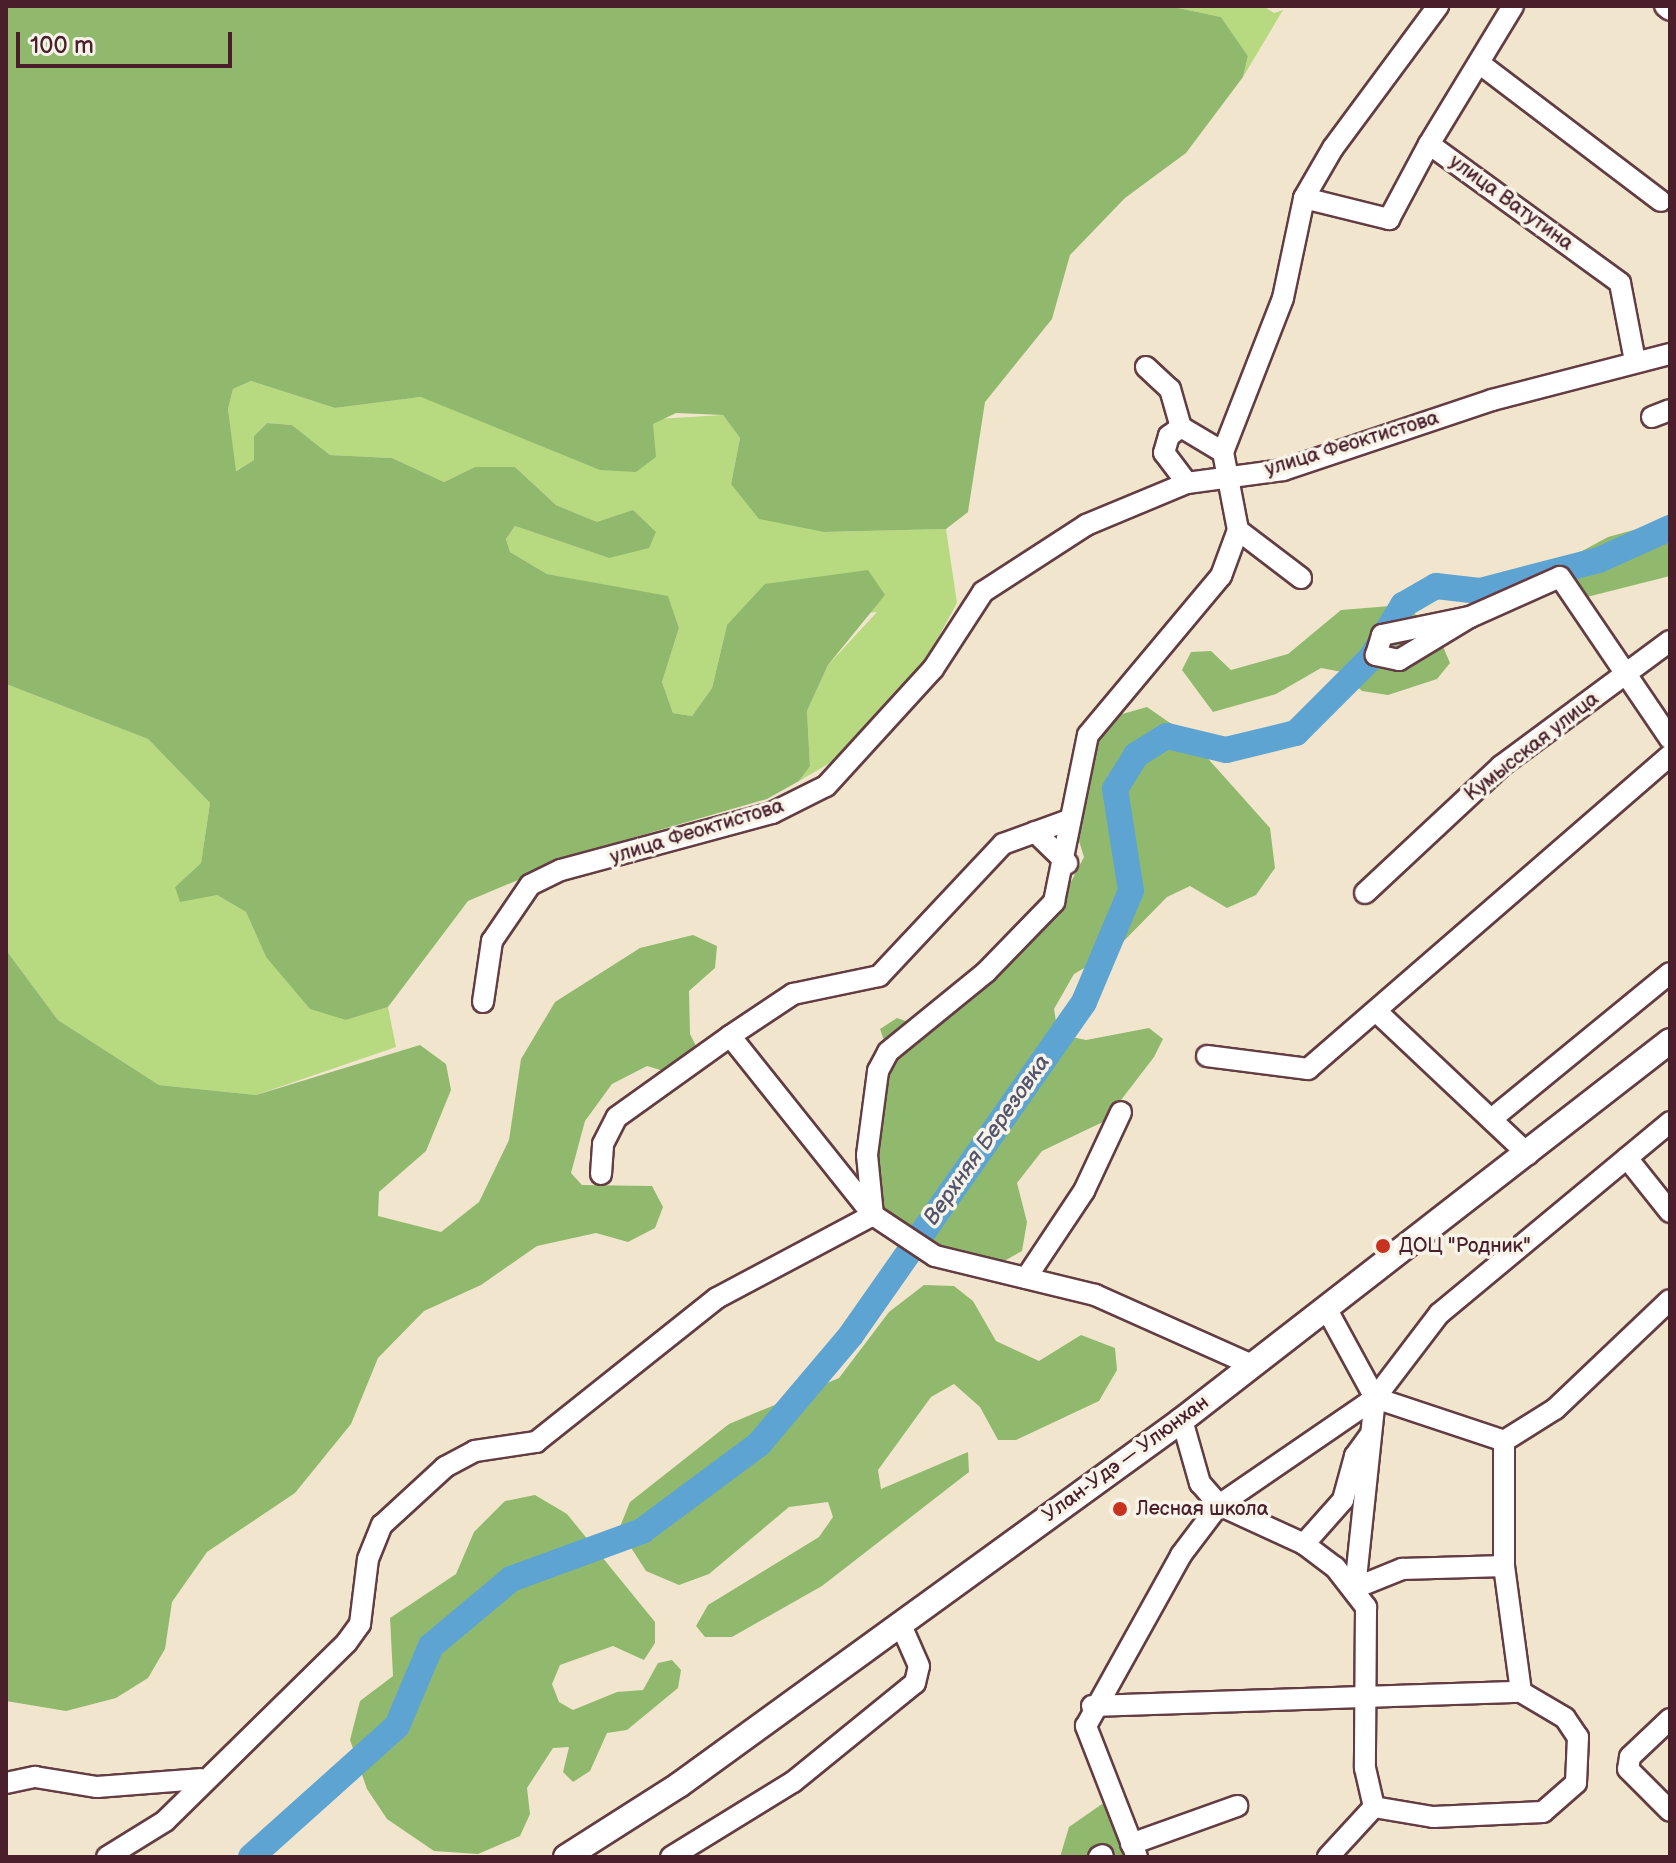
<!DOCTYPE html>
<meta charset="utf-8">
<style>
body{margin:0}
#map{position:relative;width:1676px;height:1863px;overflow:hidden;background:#f1e6cd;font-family:"Balsamiq Sans",sans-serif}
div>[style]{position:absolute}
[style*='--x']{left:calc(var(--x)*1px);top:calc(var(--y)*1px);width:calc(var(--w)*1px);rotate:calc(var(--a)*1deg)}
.green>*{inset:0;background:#b7d980}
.forest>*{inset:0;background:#91b96e}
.river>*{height:26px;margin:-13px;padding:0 13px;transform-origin:13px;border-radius:13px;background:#5da4d3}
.roads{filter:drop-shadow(2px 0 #633d43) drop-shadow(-2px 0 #633d43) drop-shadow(0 2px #633d43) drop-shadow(0 -2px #633d43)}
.minor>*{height:20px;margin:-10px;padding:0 10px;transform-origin:10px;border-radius:10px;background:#fff}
.major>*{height:24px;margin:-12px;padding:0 12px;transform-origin:12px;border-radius:12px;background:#fff}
.dots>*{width:22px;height:22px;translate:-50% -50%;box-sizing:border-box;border:4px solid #f7f3e8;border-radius:50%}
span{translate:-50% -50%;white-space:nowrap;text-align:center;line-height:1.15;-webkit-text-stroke:7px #f7f3e8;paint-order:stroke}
.street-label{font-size:20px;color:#4a1f2b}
.poi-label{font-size:20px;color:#4a1f2b}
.left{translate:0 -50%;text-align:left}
.water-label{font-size:22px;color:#52546e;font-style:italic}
.frame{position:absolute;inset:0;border:8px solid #4a1f2b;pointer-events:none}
.scale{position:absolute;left:16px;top:32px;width:216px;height:36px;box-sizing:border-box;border:4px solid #4a1f2b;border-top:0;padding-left:10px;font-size:24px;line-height:28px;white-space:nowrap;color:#4a1f2b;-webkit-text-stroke:6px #f7f3e8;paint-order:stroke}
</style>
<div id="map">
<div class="green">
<i style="clip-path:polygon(1169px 6px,1263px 6px,1274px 13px,1283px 10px,1243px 77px,1248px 56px,1221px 17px)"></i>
<i style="clip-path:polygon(251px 381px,335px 408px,421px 397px,510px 428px,723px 415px,740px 438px,731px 484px,824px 532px,946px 529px,957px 603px,923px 665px,859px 746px,799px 781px,810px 765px,807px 711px,828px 665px,877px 612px,727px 625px,712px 688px,692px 716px,673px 713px,662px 682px,679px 628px,668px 597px,547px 574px,510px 552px,506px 539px,515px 526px,609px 558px,597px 522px,556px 505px,515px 467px,475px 467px,444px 482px,392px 458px,330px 455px,292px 425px,267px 423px,254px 436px,254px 460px,235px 471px,228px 409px,233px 389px)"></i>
<i style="clip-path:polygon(6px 684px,148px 739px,210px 803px,201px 863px,175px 887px,217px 895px,246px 912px,266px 957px,346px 1020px,388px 1007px,396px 1047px,256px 1095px,159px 1085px,58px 1020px,6px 950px)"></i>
</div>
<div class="forest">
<i style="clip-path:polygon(6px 6px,1169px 6px,1221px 17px,1248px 56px,1243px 77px,1186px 153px,1125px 198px,1070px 255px,1052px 319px,985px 402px,968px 512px,946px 529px,824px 532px,759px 519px,731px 484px,740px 438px,723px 415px,676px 413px,653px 424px,656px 457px,636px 472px,600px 470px,421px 397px,335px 408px,251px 381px,233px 389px,228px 409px,236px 471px,254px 460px,254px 436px,267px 423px,292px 425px,330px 455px,392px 458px,444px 482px,475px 467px,515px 467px,556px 505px,597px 522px,633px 510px,656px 532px,649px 548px,609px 558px,515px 526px,506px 539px,510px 552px,547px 574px,668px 596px,679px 628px,662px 682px,673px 713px,692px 716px,712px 688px,727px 625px,765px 584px,868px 570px,885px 595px,828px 665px,807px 711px,810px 766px,799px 781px,767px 799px,587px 851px,468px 901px,388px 1007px,346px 1020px,310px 1009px,266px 957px,246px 912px,217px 895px,180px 902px,175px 887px,201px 863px,210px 803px,148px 739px,6px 684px)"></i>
<i style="clip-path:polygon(1670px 520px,1670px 576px,1575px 600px,1555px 587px,1558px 564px,1608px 537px)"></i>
<i style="clip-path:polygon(1403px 605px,1436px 630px,1450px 663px,1437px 679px,1388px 695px,1362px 691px,1342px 672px,1321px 668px,1276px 694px,1213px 712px,1182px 670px,1191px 652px,1211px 651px,1231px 670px,1288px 654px,1341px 610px)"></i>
<i style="clip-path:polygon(1147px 707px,1186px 734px,1270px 828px,1275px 868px,1256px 895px,1227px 908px,1190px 886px,1167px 897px,1114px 951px,1074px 974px,1054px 1009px,1058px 1034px,1086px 1040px,1149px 1028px,1163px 1039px,1154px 1057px,1105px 1121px,1042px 1151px,1017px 1183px,1027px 1222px,1022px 1251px,997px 1265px,942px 1249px,900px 1228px,870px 1196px,857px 1143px,869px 1115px,865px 1079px,888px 1052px,880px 1029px,897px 1018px,926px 1028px,1054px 914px,1084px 857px,1069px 809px,1079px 756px,1115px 716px)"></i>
<i style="clip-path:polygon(693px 935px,717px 946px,715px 968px,689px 991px,690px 1034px,703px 1060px,677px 1075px,647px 1066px,612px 1084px,585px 1121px,571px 1173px,582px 1185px,652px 1186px,663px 1207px,655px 1228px,628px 1242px,596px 1233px,537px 1246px,481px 1285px,424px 1311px,378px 1358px,351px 1424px,295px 1493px,207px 1552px,172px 1602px,165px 1649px,148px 1678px,116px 1698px,66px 1711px,6px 1701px,6px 950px,58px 1020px,159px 1085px,256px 1095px,420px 1045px,446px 1064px,451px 1090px,426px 1151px,379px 1192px,378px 1216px,441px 1232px,479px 1202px,509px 1140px,521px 1059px,555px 1002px,640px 948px)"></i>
<i style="clip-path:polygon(924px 1285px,954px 1286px,973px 1301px,996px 1341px,1039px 1361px,1081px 1335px,1115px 1348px,1117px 1370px,1099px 1401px,1016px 1440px,998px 1440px,980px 1407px,954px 1384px,931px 1397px,878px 1470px,881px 1489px,968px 1452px,969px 1472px,822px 1586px,732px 1637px,705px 1637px,696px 1626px,708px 1605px,819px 1537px,833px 1517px,828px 1502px,789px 1507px,709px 1574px,679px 1585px,646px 1571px,619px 1529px,630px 1502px,729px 1424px,839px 1378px,889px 1312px)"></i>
<i style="clip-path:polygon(535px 1495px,567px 1514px,655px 1622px,655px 1643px,644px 1660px,613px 1646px,560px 1665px,552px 1684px,559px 1702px,573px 1710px,617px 1692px,643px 1690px,658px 1663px,672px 1660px,681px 1670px,678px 1688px,627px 1730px,607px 1733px,590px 1771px,573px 1782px,563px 1772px,569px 1747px,553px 1748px,527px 1788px,530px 1814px,520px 1836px,478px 1854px,434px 1851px,387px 1819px,367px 1789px,350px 1740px,360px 1701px,393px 1676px,390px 1618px,456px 1574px,474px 1532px,505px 1501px)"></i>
<i style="clip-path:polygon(1102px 1804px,1122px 1814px,1134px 1857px,1060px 1857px,1069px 1827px)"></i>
</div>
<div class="river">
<i style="--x:251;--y:1857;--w:196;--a:-41.9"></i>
<i style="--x:397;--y:1726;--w:87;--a:-67"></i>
<i style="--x:431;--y:1646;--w:104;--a:-39.9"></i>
<i style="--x:511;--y:1579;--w:140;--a:-20.1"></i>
<i style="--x:642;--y:1531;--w:146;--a:-36.6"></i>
<i style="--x:759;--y:1444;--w:143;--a:-49.8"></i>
<i style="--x:851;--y:1335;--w:406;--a:-55"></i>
<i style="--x:1084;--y:1002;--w:121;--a:-67.1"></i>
<i style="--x:1131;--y:891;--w:103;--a:-98.9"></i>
<i style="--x:1115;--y:789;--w:40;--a:-58"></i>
<i style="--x:1136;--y:755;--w:36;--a:-32"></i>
<i style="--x:1167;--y:736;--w:61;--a:13.3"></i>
<i style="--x:1226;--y:750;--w:72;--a:-13.7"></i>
<i style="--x:1296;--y:733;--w:106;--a:-45"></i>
<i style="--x:1371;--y:658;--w:62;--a:-58.9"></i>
<i style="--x:1403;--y:605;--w:38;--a:-30"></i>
<i style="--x:1436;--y:586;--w:44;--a:6.5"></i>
<i style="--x:1480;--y:591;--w:123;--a:-14.6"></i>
<i style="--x:1599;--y:560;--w:78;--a:-24.3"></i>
</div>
<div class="roads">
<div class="minor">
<i style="--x:1513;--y:6;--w:162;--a:121.3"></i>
<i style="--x:1429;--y:144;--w:236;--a:36"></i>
<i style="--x:1620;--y:283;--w:79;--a:79.1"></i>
<i style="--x:1665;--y:6;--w:6;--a:39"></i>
<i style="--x:1479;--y:63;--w:228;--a:37.2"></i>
<i style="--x:1304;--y:198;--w:88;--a:13.9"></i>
<i style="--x:1389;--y:219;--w:85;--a:-61.9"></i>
<i style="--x:1146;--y:367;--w:33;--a:43"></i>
<i style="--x:1170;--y:389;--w:40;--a:74"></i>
<i style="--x:1652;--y:417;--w:19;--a:-21"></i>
<i style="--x:1187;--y:483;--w:38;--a:-127"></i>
<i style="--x:1164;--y:453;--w:18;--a:-74"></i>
<i style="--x:1169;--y:436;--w:15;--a:-37"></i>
<i style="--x:1181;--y:427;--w:49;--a:30.8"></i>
<i style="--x:1301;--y:578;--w:79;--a:-142.7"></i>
<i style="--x:1238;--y:530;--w:79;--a:-100.9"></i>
<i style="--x:1223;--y:452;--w:165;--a:-68.7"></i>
<i style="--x:1283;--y:298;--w:102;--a:-78.1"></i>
<i style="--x:1304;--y:198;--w:58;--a:-59.9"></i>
<i style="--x:1333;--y:148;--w:177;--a:-53.5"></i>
<i style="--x:1470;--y:617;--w:83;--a:148.8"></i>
<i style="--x:1399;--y:660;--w:24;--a:-168"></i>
<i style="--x:1376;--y:655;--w:21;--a:-73"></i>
<i style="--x:1382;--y:635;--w:90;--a:-11.6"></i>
<i style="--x:1470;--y:617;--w:98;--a:-24"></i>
<i style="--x:1560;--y:577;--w:196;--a:55.8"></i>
<i style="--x:1035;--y:832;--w:45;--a:44.1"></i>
<i style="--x:1365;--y:893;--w:186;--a:-43"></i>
<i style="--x:1501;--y:766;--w:210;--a:-36.5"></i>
<i style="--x:483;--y:1002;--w:62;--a:-81.6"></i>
<i style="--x:492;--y:941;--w:68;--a:-55.8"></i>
<i style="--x:530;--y:885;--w:34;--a:-26"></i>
<i style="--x:561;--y:870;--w:219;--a:-15.1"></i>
<i style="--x:772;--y:813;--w:60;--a:-26.6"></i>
<i style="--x:826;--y:786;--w:159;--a:-47.6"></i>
<i style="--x:933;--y:669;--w:92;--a:-57"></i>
<i style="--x:983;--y:592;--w:123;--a:-33"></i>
<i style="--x:1086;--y:525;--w:109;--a:-22.6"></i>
<i style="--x:1187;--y:483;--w:97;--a:-7.7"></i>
<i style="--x:1283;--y:470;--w:220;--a:-18.5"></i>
<i style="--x:1492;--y:400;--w:184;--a:-14.5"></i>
<i style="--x:1376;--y:1011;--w:209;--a:43.3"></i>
<i style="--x:1207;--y:1056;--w:102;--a:7.3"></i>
<i style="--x:1308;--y:1069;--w:479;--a:-40.9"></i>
<i style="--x:1494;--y:1117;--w:227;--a:-39.3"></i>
<i style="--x:1627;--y:1158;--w:69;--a:51.5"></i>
<i style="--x:601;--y:1174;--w:30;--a:-86"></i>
<i style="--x:603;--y:1144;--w:30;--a:-63"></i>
<i style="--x:617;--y:1117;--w:139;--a:-35.6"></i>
<i style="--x:873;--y:1215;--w:60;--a:-95.7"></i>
<i style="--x:867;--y:1155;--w:85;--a:-82.5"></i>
<i style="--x:878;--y:1071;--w:21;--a:-62"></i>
<i style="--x:888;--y:1052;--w:127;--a:-39.2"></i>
<i style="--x:986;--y:972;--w:98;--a:-45.8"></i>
<i style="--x:1054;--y:902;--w:170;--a:-78.5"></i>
<i style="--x:1088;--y:735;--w:207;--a:-50.1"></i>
<i style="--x:1221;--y:576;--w:49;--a:-69.7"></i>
<i style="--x:873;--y:1215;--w:229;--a:-128.6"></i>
<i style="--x:730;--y:1036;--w:76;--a:-33.7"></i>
<i style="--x:793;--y:994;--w:88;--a:-11.8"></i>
<i style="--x:879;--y:976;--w:181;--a:-46.8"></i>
<i style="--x:1003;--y:844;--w:67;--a:-20.1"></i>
<i style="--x:1026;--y:1278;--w:105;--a:-56.3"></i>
<i style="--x:1084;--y:1191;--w:87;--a:-64.9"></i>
<i style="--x:1326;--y:1308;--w:102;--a:61.4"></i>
<i style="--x:1375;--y:1398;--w:191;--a:96"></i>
<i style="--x:1375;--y:1398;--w:136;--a:18.4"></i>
<i style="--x:1504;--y:1441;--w:125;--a:90"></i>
<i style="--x:1504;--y:1566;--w:127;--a:82.3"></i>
<i style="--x:1182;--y:1420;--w:66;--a:74.1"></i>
<i style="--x:1200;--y:1483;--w:29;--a:49"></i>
<i style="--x:1219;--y:1505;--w:94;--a:24.6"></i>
<i style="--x:1304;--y:1544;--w:39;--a:37"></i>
<i style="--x:1335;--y:1567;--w:51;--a:52.2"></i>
<i style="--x:1366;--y:1607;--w:161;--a:90.4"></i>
<i style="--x:1365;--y:1768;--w:40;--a:77"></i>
<i style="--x:1504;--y:1441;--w:60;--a:-32.1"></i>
<i style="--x:1555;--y:1409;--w:158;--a:-43.5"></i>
<i style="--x:1304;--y:1544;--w:59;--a:-48.4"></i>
<i style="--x:1343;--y:1500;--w:46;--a:-74.7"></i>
<i style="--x:1355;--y:1456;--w:27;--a:-54"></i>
<i style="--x:1355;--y:1588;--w:51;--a:-22"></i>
<i style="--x:1402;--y:1569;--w:102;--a:-1.7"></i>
<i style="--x:1092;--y:1706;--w:429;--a:-1.9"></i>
<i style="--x:1521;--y:1692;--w:51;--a:30.6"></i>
<i style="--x:1565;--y:1718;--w:23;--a:56"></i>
<i style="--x:1578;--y:1737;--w:46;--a:92.5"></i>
<i style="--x:1576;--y:1783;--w:44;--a:138.7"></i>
<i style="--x:1543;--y:1812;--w:110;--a:177.4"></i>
<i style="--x:1433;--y:1817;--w:60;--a:-170.4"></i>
<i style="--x:1374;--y:1807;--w:68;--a:132.6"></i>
<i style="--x:1670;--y:1719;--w:55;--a:136.5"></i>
<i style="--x:1630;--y:1757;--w:12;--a:99"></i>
<i style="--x:1628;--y:1769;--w:59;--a:45"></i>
<i style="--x:6;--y:1783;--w:30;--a:-12"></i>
<i style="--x:35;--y:1777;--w:63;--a:9.2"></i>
<i style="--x:97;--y:1787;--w:103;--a:-4.4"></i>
<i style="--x:1131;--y:1844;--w:113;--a:-19.7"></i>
<i style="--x:107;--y:1857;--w:68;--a:-31.8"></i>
<i style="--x:165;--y:1821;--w:255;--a:-44.5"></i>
<i style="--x:347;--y:1642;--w:22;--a:-54"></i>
<i style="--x:360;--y:1624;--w:65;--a:-83"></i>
<i style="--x:368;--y:1559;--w:37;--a:-68"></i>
<i style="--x:382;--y:1525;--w:86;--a:-42.6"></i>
<i style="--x:445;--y:1467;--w:34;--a:-28"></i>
<i style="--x:475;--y:1451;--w:62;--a:-8.4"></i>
<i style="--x:536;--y:1442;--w:231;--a:-38.5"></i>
<i style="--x:717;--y:1298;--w:177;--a:-28"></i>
<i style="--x:873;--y:1215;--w:74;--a:33.5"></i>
<i style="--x:935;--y:1256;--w:165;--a:13.7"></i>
<i style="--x:1095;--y:1295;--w:172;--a:24"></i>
<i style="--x:671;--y:1857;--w:143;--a:-31.6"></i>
<i style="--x:793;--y:1782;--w:157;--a:-39.1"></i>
<i style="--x:915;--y:1683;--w:17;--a:-77"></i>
<i style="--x:919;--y:1666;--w:47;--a:-113.8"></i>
<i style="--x:1099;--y:1857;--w:4;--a:-27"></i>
<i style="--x:1137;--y:1857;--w:141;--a:-111.3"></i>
<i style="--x:1086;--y:1726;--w:196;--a:-60.9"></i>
<i style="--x:1181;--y:1555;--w:63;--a:-52.8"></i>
<i style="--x:1219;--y:1505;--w:189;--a:-34.4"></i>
<i style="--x:1375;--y:1398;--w:106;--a:-52.7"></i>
<i style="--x:1439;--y:1314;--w:300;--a:-39.7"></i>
</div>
<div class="major">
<i style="--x:566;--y:1857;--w:134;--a:-32.5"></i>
<i style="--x:679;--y:1785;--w:621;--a:-35.97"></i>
<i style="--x:1182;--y:1420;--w:618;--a:-37.83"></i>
</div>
</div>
<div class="dots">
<i style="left:1383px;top:1246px;background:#c8321e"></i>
<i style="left:1120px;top:1509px;background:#c8321e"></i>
</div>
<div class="street-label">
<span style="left:1511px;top:203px;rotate:36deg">улица Ватутина</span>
<span style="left:1352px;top:444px;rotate:-17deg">улица Феоктистова</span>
<span style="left:1532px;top:747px;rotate:-38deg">Кумысская улица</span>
<span style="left:697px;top:832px;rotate:-17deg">улица Феоктистова</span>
<span style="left:1126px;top:1459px;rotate:-36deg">Улан-Удэ — Улюнхан</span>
</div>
<div class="poi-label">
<span class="left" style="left:1399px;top:1246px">ДОЦ "Родник"</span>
<span class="left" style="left:1136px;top:1509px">Лесная школа</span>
</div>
<div class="water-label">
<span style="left:987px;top:1140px;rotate:-55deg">Верхняя Березовка</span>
</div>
<div class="frame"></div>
<div class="scale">100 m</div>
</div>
